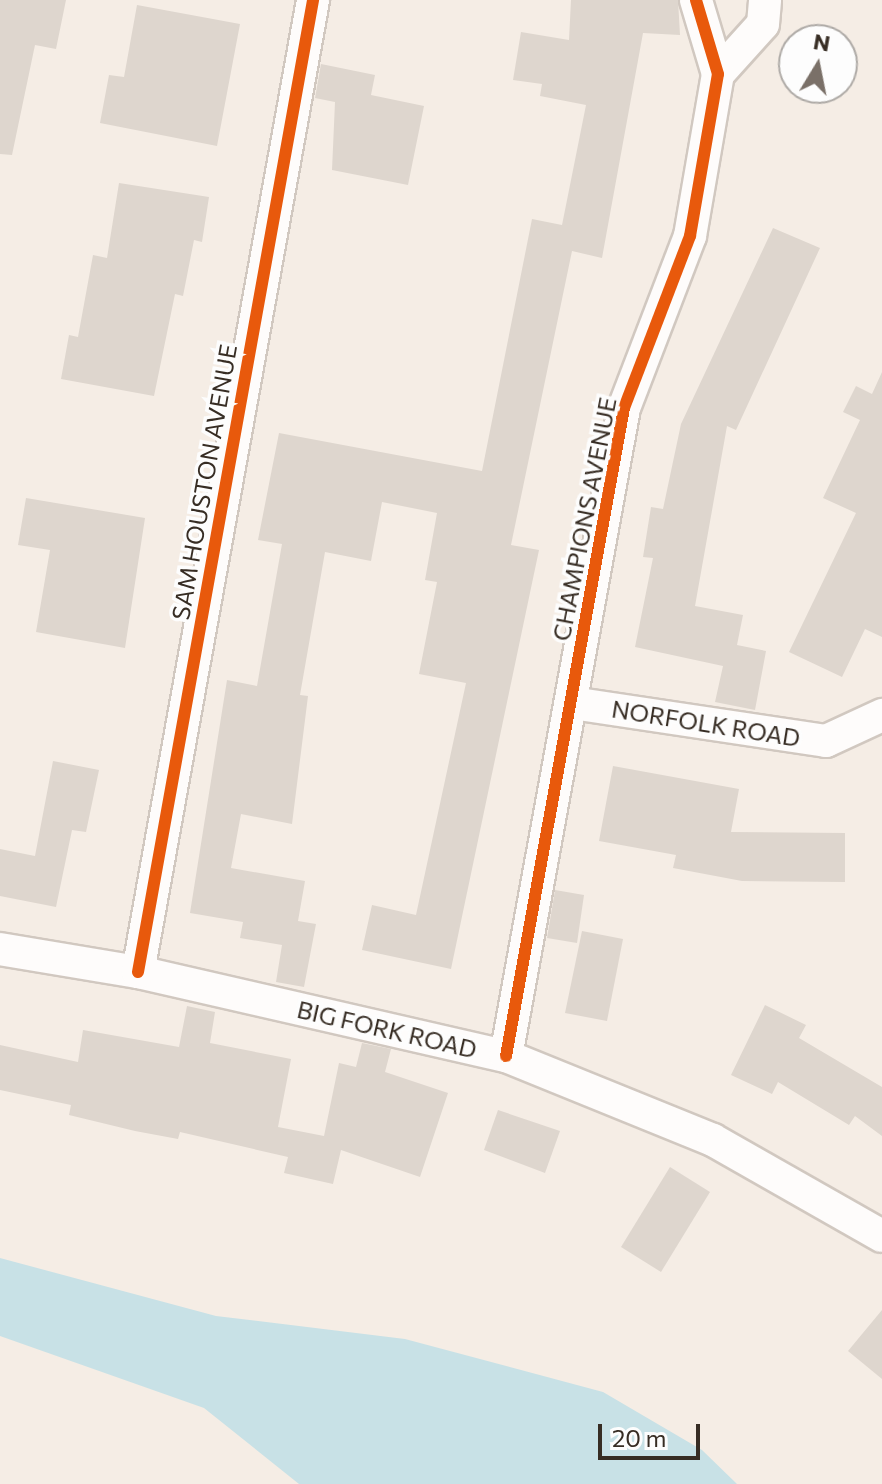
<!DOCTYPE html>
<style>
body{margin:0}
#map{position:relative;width:882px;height:1484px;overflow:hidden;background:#f5ede5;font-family:Commissioner,sans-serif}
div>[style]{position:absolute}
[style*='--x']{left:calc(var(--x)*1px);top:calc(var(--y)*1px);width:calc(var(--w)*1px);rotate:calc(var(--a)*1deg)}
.water>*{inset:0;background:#c8e1e6}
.building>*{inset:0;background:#ded6ce}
.roads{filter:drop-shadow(2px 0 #d1c8c0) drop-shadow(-2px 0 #d1c8c0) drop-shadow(0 2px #d1c8c0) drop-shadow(0 -2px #d1c8c0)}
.minor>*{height:32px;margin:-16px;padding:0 16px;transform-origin:16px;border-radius:16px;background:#fefcfb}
.cycleway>*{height:12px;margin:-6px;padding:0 6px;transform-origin:6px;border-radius:6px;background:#e8590c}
span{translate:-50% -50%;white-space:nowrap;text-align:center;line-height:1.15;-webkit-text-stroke:7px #fdfdfd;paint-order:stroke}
.street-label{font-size:24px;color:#372d24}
.north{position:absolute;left:778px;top:24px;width:80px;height:80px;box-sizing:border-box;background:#fdfdfd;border:2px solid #aeaaa6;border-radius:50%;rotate:10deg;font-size:22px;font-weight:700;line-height:32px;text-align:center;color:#372d24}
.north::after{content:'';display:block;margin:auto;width:28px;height:36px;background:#7a7068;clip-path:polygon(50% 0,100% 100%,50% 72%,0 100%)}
.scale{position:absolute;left:598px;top:1424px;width:102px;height:36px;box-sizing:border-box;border:4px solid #372d24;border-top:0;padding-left:10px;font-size:24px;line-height:28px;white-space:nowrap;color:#372d24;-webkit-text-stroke:6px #fdfdfd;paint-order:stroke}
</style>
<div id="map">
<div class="water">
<i style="clip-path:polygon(0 1258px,216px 1316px,405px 1339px,603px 1392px,702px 1450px,737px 1484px,299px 1484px,204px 1408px,0 1336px)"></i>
</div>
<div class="building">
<i style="clip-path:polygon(0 0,66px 0,56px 49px,35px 45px,12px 155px,0 154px)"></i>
<i style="clip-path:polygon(571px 0,678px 0,680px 35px,643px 33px,602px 258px,572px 251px,511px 545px,539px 550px,451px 969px,362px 950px,372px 905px,416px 915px,466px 683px,419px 674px,437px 582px,425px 580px,437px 513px,382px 502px,371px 561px,325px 552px,300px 695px,308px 696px,292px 824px,241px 814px,231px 868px,305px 881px,298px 921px,316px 924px,304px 987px,276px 982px,282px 945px,240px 938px,243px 922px,190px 913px,227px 680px,257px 686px,282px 544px,258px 540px,279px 433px,482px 471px,532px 219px,562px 225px,586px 105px,540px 96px,542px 84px,513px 80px,521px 32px,569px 40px)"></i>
<i style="clip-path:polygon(137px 5px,240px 24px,217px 146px,100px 123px,109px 75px,124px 77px)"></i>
<i style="clip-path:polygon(321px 64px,375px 75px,371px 95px,424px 106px,408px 185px,332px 170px,335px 102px,315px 98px)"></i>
<i style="clip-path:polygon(119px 183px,209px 197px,202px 242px,194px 240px,183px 296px,175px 294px,154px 396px,61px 379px,69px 335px,78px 337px,93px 255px,107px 258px)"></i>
<i style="clip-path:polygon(773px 228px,820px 248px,736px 430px,727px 426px,695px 606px,743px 615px,737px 645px,766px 651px,755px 710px,715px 702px,723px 666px,635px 647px,653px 558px,643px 557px,651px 507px,663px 509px,681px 424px)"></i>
<i style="clip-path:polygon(882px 372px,882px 637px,865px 629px,842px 677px,789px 652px,856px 513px,823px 498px,860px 420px,843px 412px,856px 386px,872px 394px)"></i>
<i style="clip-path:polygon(26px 498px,145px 518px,125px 648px,36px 632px,50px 550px,18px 545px)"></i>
<i style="clip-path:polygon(53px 761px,99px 770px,86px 832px,72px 830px,56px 907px,0 896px,0 849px,35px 856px)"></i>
<i style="clip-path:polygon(613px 766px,739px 789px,731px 832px,845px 833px,845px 882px,742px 881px,673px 868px,676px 855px,599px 841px)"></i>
<i style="clip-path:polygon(555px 890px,584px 895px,577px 943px,547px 938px)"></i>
<i style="clip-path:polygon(582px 931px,623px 939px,607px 1021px,565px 1013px)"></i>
<i style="clip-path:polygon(765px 1005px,806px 1025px,799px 1038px,882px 1087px,882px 1136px,855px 1116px,849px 1125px,778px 1082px,772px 1094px,731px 1075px)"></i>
<i style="clip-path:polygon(187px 1006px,215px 1012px,210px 1043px,291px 1059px,278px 1127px,324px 1136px,339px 1063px,356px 1067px,362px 1043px,391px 1049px,385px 1072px,448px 1093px,420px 1177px,341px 1150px,333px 1184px,284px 1173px,288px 1157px,180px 1132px,178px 1139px,135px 1131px,69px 1115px,71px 1105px,0 1090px,0 1045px,78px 1062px,83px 1030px,179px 1047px)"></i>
<i style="clip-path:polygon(498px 1110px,560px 1131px,545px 1173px,484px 1150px)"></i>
<i style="clip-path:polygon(670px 1167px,710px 1192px,661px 1272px,621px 1247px)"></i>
<i style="clip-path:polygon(882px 1310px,882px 1379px,848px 1351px)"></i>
</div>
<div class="roads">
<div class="minor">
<i style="--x:718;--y:74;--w:67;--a:-48"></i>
<i style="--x:763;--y:24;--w:24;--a:-85"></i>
<i style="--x:572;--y:703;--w:257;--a:8.5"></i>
<i style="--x:826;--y:741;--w:62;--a:-24.9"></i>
<i style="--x:0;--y:949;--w:140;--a:9.5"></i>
<i style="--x:138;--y:972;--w:377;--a:12.9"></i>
<i style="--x:506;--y:1056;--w:223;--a:22.1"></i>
<i style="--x:713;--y:1140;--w:194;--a:29.6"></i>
<i style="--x:138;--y:972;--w:988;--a:-79.79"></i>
<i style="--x:506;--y:1056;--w:659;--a:-79.68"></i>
<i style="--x:624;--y:408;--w:184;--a:-69"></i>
<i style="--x:690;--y:236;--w:164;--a:-80.2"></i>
<i style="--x:718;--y:74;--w:77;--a:-106.6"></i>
</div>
</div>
<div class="cycleway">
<i style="--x:138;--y:972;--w:988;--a:-79.79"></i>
<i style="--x:506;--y:1056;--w:659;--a:-79.68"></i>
<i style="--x:624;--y:408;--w:184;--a:-69"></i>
<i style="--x:690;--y:236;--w:164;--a:-80.2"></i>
<i style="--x:718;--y:74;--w:77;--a:-106.6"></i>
</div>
<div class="street-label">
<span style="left:204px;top:482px;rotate:-80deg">SAM HOUSTON AVENUE</span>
<span style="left:584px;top:519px;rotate:-79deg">CHAMPIONS AVENUE</span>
<span style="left:706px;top:723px;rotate:9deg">NORFOLK ROAD</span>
<span style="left:387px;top:1029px;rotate:13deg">BIG FORK ROAD</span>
</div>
<div class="north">N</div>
<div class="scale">20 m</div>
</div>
